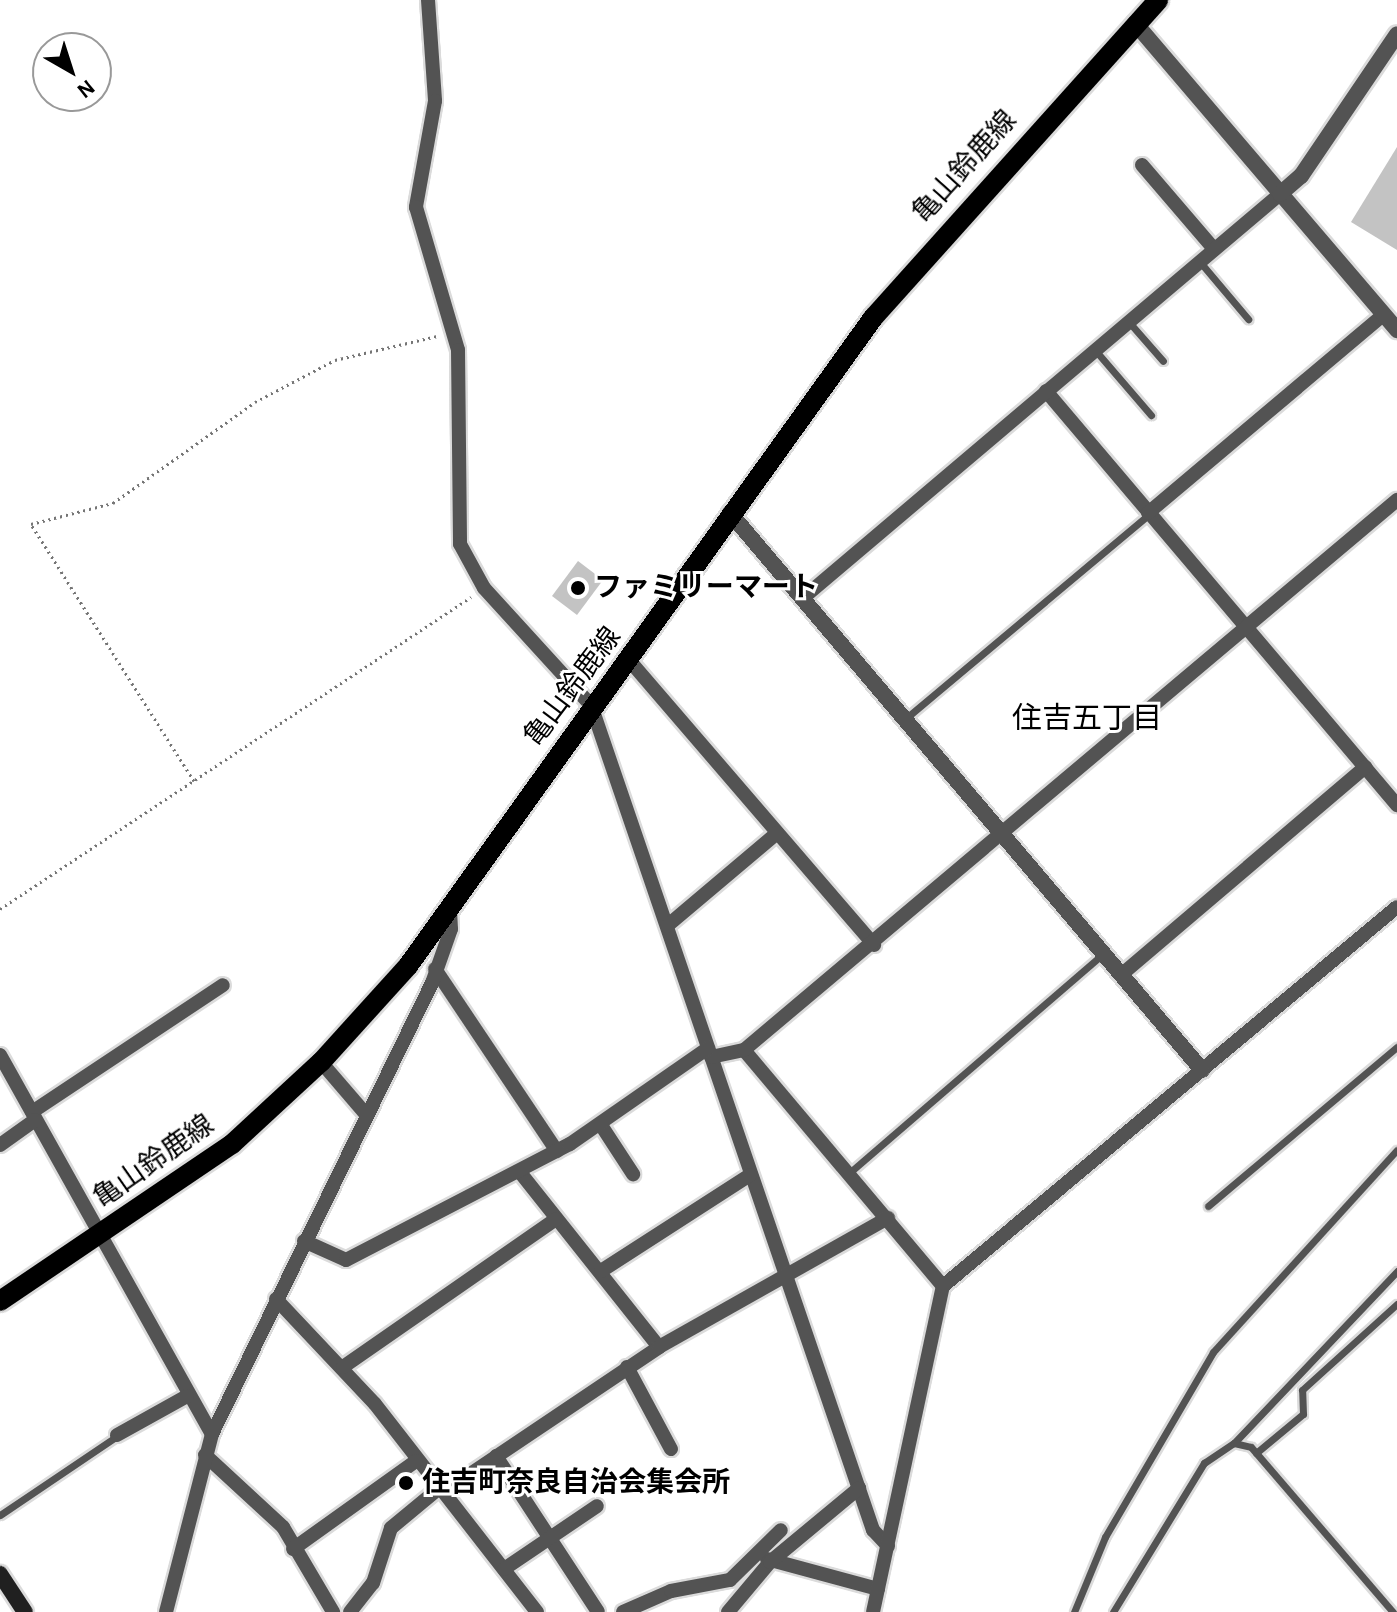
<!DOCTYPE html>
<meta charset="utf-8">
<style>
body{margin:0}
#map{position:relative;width:1397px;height:1612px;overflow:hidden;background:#fff;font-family:"Alegreya Sans","Noto Sans JP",sans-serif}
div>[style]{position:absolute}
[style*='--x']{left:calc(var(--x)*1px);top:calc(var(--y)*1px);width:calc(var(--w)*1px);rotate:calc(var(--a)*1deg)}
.building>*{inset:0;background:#c3c3c3}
.path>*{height:3px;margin-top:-1.5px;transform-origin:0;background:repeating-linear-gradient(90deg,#757575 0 2px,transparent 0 6px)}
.roads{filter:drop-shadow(2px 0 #dbdbdb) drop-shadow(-2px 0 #dbdbdb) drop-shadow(0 2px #dbdbdb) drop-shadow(0 -2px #dbdbdb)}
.service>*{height:7px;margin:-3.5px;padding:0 3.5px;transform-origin:3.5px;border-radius:3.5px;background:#535353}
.minor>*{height:14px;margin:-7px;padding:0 7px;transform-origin:7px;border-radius:7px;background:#535353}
.tertiary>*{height:16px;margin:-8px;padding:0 8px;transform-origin:8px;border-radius:8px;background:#535353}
.secondary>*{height:16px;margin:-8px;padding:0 8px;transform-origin:8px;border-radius:8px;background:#202020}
.primary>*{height:20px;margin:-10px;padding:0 10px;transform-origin:10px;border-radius:10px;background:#000}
.dots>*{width:22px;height:22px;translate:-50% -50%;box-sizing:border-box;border:4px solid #fff;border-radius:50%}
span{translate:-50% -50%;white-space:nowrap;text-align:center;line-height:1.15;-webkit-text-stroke:6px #fff;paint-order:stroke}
.street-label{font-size:28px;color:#000}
.poi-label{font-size:28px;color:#000;font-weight:700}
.left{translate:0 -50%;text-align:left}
.neighbourhood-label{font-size:30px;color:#000}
.north{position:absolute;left:32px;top:32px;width:80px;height:80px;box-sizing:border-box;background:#fff;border:2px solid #999;border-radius:50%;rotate:141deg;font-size:22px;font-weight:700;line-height:32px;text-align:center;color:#000}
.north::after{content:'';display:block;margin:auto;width:28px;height:36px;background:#000;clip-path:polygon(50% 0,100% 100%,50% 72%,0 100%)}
</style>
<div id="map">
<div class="building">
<i style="clip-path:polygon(1397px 147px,1397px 250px,1351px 222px)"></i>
<i style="clip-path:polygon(578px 561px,603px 580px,577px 615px,552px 596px)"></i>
</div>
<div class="path">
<i style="--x:194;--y:781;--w:304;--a:-122.4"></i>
<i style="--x:31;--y:524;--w:85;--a:-14.4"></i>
<i style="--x:113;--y:503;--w:174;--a:-35.4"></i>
<i style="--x:255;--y:402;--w:90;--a:-27.7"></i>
<i style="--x:335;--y:360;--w:105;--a:-13.2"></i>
<i style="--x:0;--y:909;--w:565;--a:-33.52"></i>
</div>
<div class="roads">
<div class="service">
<i style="--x:1200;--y:262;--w:75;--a:49.9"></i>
<i style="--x:1128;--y:321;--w:53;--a:48.8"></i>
<i style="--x:1095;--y:350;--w:86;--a:49.3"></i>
<i style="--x:905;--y:719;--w:319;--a:-40"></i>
<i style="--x:849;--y:1173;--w:335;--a:-40.8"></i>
<i style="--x:1208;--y:1206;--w:247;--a:-40.1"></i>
<i style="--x:1234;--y:1443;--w:237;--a:-46.5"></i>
<i style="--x:1256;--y:1453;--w:61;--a:-39.7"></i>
<i style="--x:1303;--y:1414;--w:24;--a:-92"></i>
<i style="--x:1302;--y:1390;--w:128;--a:-42.2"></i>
<i style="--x:0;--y:1515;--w:141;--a:-34"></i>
<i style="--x:1074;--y:1612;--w:81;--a:-67.5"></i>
<i style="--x:1105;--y:1537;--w:214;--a:-59.7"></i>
<i style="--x:1213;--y:1352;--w:273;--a:-47.7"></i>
<i style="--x:1113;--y:1612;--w:175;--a:-58.6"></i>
<i style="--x:1204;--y:1463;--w:36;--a:-34"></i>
<i style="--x:1234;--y:1443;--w:17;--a:13"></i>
<i style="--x:1251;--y:1447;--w:218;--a:49.3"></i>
</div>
<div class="minor">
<i style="--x:428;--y:0;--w:101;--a:86"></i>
<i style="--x:435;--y:101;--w:108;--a:100.2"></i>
<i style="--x:416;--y:207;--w:149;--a:73.6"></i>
<i style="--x:458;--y:350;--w:194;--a:89.4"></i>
<i style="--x:460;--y:544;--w:50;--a:61.4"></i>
<i style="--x:484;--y:588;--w:159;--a:47.6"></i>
<i style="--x:591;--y:705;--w:872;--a:71.13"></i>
<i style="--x:873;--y:1530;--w:22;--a:47"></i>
<i style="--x:1142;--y:165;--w:111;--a:49.4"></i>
<i style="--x:1046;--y:391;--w:543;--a:49.71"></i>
<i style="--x:1148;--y:513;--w:307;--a:-40.1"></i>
<i style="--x:803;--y:598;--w:625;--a:-40.26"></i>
<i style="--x:629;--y:660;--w:376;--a:49.3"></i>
<i style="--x:667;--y:926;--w:144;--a:-40.2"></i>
<i style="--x:435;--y:969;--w:219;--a:56.2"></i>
<i style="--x:1121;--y:975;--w:321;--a:-40.4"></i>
<i style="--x:744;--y:1050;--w:309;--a:49.9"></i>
<i style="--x:0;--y:1055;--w:434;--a:60.8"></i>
<i style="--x:711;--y:1057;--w:34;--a:-12"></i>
<i style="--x:744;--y:1050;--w:854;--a:-40.11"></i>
<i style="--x:321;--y:1062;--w:66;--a:49.3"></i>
<i style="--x:32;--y:1112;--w:229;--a:-33.6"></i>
<i style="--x:601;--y:1125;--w:59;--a:56.9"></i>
<i style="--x:0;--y:1145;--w:43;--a:-35.5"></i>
<i style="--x:519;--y:1171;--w:225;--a:51.5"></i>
<i style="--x:304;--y:1241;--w:46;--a:24.3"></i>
<i style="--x:346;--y:1260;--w:252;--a:-27.4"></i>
<i style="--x:570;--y:1144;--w:168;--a:-34.8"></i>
<i style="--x:601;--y:1271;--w:177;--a:-32.8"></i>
<i style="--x:276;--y:1299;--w:144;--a:46.7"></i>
<i style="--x:375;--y:1404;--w:264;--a:52.1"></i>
<i style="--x:343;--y:1367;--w:259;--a:-34.8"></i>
<i style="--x:627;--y:1367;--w:93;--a:61.8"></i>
<i style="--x:117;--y:1435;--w:80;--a:-29.1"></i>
<i style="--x:205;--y:1455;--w:106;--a:42.7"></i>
<i style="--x:283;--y:1527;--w:99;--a:59.5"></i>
<i style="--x:496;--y:1456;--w:186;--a:56.8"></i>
<i style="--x:445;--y:1491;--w:258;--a:-33.9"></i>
<i style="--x:659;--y:1347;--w:263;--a:-29.4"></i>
<i style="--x:293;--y:1549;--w:151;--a:-35.6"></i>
<i style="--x:767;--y:1559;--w:115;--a:15.1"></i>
<i style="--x:504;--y:1569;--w:112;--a:-34.1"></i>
<i style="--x:166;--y:1612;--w:184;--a:-75.5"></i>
<i style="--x:212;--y:1434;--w:502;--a:-64"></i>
<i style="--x:432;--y:983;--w:57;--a:-70.6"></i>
<i style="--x:451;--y:929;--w:21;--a:-93"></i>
<i style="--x:350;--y:1612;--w:37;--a:-52"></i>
<i style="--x:373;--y:1583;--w:58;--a:-71.9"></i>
<i style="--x:391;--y:1528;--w:61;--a:-39.7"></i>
<i style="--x:623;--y:1612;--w:52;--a:-23.6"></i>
<i style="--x:671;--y:1591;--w:60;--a:-10.6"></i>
<i style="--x:730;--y:1580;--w:71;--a:-44.4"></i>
<i style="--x:728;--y:1612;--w:65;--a:-50"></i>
<i style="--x:770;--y:1562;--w:116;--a:-39.7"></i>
<i style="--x:873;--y:1612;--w:333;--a:-77.9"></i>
<i style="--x:943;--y:1286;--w:591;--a:-39.86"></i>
</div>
<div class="tertiary">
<i style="--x:1135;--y:23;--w:404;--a:49.5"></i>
<i style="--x:1280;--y:194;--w:28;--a:-41"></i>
<i style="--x:1301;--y:176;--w:171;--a:-55.9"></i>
<i style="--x:730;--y:513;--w:730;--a:49.72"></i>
</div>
<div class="secondary">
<i style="--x:0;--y:1574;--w:45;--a:56.7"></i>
</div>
<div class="primary">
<i style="--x:0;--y:1301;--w:280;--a:-34.1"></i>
<i style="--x:232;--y:1144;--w:121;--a:-42.7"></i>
<i style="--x:321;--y:1062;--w:130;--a:-47.8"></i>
<i style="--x:408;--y:966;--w:798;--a:-54.34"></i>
<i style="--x:873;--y:318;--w:427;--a:-48.1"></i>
</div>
</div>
<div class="dots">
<i style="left:578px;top:588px;background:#000"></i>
<i style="left:406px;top:1483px;background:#000"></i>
</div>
<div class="street-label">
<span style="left:965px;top:167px;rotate:-48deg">亀山鈴鹿線</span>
<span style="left:573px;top:687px;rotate:-53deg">亀山鈴鹿線</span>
<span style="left:154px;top:1162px;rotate:-35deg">亀山鈴鹿線</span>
</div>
<div class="poi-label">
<span class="left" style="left:594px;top:588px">ファミリーマート</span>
<span class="left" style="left:422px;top:1483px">住吉町奈良自治会集会所</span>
</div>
<div class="neighbourhood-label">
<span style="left:1087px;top:719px">住吉五丁目</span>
</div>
<div class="north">N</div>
</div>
